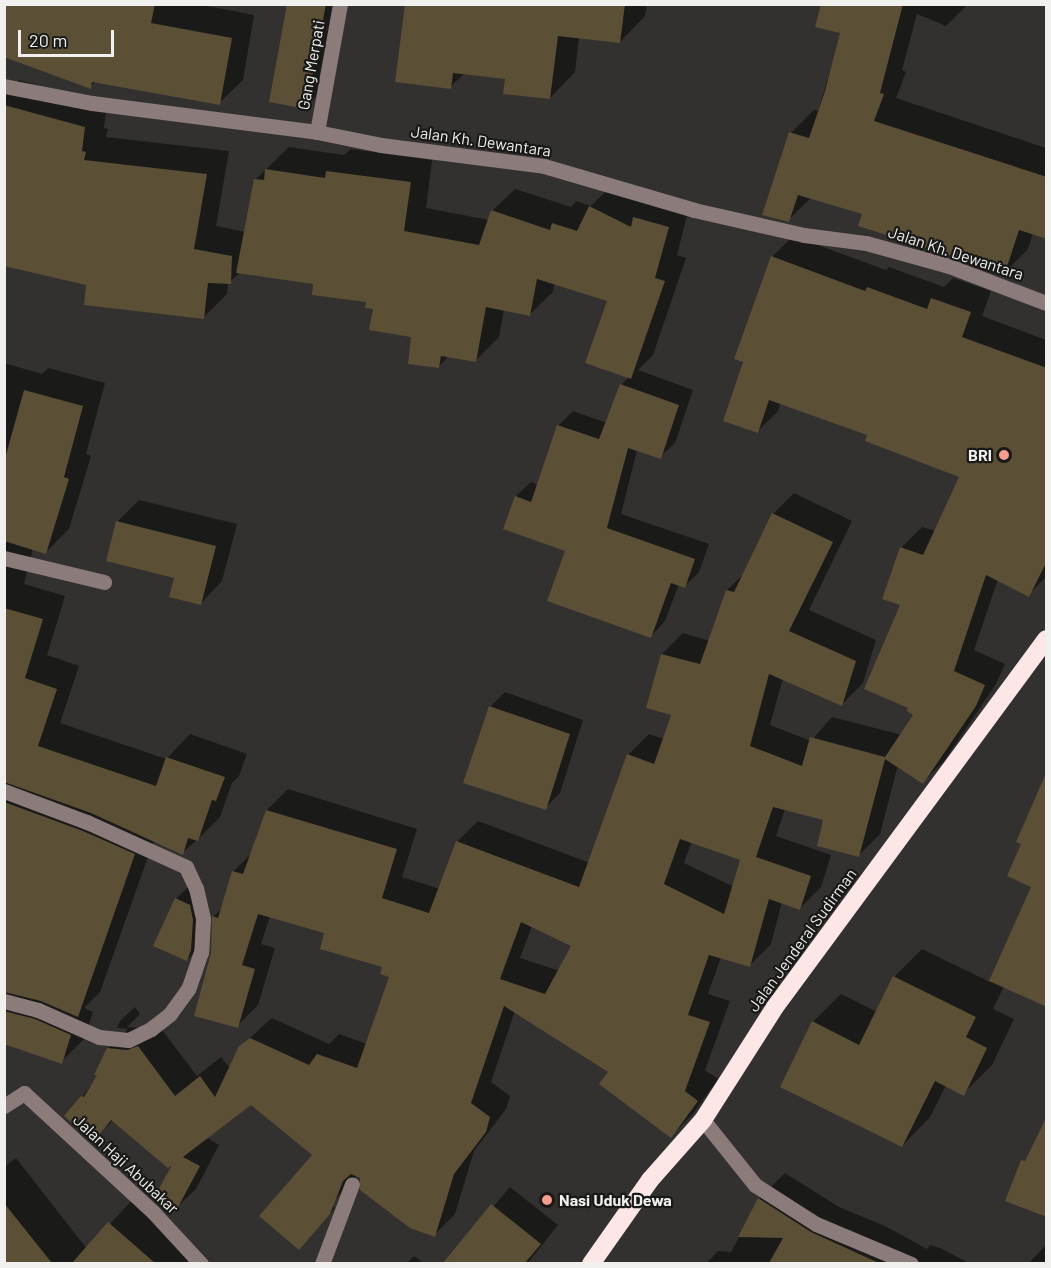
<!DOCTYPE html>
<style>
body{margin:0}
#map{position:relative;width:1051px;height:1268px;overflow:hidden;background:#32312f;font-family:Barlow,sans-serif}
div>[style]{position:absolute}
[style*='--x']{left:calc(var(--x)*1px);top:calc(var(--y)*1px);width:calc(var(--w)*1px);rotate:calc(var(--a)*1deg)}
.shadow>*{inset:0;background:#0007}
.building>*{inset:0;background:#5b4f35}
.minor>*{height:15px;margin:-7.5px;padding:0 7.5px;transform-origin:7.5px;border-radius:7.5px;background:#8b7b7b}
.highway>*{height:18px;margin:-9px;padding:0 9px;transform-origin:9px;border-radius:9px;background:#fde6e6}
.dots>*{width:16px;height:16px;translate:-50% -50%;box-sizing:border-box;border:3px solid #191918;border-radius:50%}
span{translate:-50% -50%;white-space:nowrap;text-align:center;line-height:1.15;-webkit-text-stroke:4.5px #191918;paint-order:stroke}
.street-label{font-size:16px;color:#f0f0ee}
.poi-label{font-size:16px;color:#f0f0ee;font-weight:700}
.right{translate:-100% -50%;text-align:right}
.left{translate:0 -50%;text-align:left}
.frame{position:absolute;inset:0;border:6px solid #f0f0ee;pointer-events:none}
.scale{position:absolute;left:18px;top:30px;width:96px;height:27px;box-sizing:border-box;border:3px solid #f0f0ee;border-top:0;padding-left:8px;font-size:18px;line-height:21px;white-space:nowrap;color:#f0f0ee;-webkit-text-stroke:4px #191918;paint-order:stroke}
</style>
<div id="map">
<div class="shadow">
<i style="clip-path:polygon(4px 4px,197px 4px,254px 15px,243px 80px,219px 103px,96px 81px,90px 87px)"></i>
<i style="clip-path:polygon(289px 4px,346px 4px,331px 82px,305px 107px)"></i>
<i style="clip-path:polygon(407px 4px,647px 4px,645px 16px,620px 42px,579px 37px,575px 72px,550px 98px,506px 78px,465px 73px,450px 87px)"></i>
<i style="clip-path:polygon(823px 4px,968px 4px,946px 26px,917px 14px,902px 70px,906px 72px,896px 98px,1046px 148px,1046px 238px,1033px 233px,1028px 249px,1005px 272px,864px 213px,811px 198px,788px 220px,791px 133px,814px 110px,818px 111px,842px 32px)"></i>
<i style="clip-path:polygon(19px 80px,107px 104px,104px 128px,108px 129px,106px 137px,229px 151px,216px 226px,246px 232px,255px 180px,289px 147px,344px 155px,351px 149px,432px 160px,426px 208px,489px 220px,492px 211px,515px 189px,571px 207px,576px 201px,591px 206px,613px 184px,690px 204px,677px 255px,686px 258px,653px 355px,638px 370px,693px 390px,675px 443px,660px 457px,637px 450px,621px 514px,709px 544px,699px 572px,685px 586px,679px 584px,665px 621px,651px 636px,516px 496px,531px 482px,538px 485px,558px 426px,573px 411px,607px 423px,622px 384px,629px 377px,609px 300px,554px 283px,553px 292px,530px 314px,504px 309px,499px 337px,476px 360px,449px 356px,439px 366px,413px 336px,368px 301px,315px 283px,241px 272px,228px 283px,227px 294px,204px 317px,88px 284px,4px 264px,4px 94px)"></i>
<i style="clip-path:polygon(evenodd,793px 236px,886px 270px,889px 267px,944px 287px,953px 278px,991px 291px,982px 316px,1046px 340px,1046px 577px,1028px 595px,998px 579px,974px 650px,1005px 664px,996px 684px,944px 761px,923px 782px,898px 765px,880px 834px,859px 855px,825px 819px,785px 809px,776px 836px,831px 855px,821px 887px,800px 908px,782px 902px,771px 944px,750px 965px,721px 957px,708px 994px,730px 1001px,705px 1070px,718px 1079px,692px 1115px,671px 1136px,610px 1071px,515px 1011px,491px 1082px,510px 1096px,506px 1109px,474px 1151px,455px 1214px,434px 1235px,357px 1175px,335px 1200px,314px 1193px,335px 1208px,313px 1233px,314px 1154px,251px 1103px,206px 1137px,219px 1145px,196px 1189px,175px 1209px,176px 1160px,113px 1120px,94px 1139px,82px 1097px,99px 1075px,108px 1048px,128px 1029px,117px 1028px,120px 1021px,135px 1007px,140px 1014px,127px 1027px,149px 1029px,159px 1026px,197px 1076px,221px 1057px,230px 1068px,240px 1047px,272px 1018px,329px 1044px,339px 1034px,367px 1044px,391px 976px,384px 966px,326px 932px,270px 916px,261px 944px,275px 948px,258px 1005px,237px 1026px,212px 953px,214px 916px,223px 907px,233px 872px,252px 853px,267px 810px,288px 789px,417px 829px,402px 877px,440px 889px,457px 842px,478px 821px,590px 863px,628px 755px,649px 734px,664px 739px,673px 714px,662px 654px,683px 633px,710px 641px,727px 590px,745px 573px,773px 514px,794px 493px,852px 521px,809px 610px,876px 640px,863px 683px,842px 704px,783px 678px,770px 725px,811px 741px,832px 717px,902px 735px,916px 714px,902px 604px,901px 548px,922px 527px,936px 531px,961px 476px,869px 434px,781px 402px,778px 411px,757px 432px,745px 361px,772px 257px,793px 236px,692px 841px,742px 859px,734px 887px,684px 863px,692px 841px,793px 236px,532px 926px,573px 946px,560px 971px,520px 958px,532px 926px)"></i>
<i style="clip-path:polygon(4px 363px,42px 374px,48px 368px,105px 383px,86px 454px,91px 456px,69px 529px,46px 552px,33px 548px,24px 584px,65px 596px,47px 655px,79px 666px,60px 723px,166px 759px,190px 734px,247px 754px,239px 776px,232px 783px,220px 817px,197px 840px,182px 853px,154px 840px,100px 992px,84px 1008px,93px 1012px,84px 1039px,61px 1062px,4px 1043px)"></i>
<i style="clip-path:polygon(139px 500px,237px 524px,222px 581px,200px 604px,117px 522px)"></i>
<i style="clip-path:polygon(505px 692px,583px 720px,560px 793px,545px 808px,490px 707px)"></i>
<i style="clip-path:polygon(191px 884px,204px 891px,207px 904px,206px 934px,202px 945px,187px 960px,176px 899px)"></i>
<i style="clip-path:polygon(1033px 886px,1046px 1005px,1004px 986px,993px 1009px,1014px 1019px,992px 1065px,963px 1094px,946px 1085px,930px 1117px,902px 1146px,813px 1022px,841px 994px,877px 1012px,894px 977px,922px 949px,990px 982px)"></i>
<i style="clip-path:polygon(16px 1158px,87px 1249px,135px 1197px,196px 1251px,185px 1264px,4px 1264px,4px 1167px)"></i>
<i style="clip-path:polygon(785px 1173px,839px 1207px,887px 1227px,927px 1249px,930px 1245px,940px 1248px,971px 1264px,706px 1264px,718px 1251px,731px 1252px,759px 1199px)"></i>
<i style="clip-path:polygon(510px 1187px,558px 1225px,527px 1264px,445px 1264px)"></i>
<i style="clip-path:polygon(1045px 1246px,1046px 1264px,1028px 1264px)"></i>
<i style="clip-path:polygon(414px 1256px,425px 1264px,406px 1264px)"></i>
</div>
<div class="building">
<i style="clip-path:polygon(4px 4px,155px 4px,151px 23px,232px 38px,220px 105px,92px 82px,91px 89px,4px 57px)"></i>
<i style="clip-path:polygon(287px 4px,326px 4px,306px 109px,269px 102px)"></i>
<i style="clip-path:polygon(405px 4px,625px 4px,620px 43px,558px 36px,550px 99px,503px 94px,505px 79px,453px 73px,451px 89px,395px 82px)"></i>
<i style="clip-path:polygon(821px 4px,903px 4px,880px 93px,884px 94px,874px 121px,1047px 177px,1047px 239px,1019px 230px,1005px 273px,858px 226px,862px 214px,798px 195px,789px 222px,762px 215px,789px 132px,809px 138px,825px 91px,840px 33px,815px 27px)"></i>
<i style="clip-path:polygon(4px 105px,85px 127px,82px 151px,86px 152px,84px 160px,207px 174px,194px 249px,232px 256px,231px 284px,208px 283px,204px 319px,84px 305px,86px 285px,4px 266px)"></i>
<i style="clip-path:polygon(265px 169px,325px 178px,326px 171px,411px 182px,404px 231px,479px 245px,491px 210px,550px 230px,552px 223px,577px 231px,589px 206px,631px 227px,633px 217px,669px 227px,655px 278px,665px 281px,631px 379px,585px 363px,607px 301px,537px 279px,530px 316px,486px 307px,476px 362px,441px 356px,439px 368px,408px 364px,411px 337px,369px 330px,373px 309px,365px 308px,366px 302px,312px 295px,313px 284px,236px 273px,254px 179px,264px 180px)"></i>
<i style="clip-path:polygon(evenodd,771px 256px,865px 291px,867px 287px,927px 309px,931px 298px,971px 312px,962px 337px,1047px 368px,1047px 561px,1029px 597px,986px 575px,954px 671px,985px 685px,976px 706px,923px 784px,885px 759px,859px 857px,817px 846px,823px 820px,773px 807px,756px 857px,811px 876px,800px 910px,769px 899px,750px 967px,709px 955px,688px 1015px,710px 1022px,685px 1091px,698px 1101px,671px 1138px,599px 1084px,608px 1072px,504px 1006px,471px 1103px,490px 1117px,486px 1132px,454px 1174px,435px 1237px,410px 1228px,360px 1190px,360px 1178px,351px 1174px,343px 1181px,330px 1214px,299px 1250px,259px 1216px,312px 1155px,251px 1105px,183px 1157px,200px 1166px,176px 1211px,153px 1199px,172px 1165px,168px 1168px,111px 1120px,94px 1141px,64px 1116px,81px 1096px,84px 1097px,97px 1075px,94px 1075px,107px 1048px,127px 1050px,138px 1046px,175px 1096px,200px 1076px,215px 1097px,239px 1046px,250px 1038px,309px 1065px,317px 1054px,357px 1068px,389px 977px,380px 974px,382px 967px,320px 949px,324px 933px,258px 914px,242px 965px,255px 969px,238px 1028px,194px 1016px,211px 953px,212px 916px,218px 918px,232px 871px,243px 874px,266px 810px,397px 849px,382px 898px,429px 913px,456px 841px,579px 887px,627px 754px,654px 764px,671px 715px,646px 708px,661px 654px,700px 664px,726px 590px,734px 592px,772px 513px,833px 542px,789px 631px,856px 661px,842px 706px,769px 674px,750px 746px,802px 766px,810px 737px,885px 757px,913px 715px,907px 711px,908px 708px,864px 689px,900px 605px,882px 599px,900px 547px,923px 555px,959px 477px,865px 441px,867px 435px,769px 400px,758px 433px,723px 421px,743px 362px,734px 359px,771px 256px,680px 839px,740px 860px,724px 914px,664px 884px,680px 839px,771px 256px,521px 922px,571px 946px,545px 994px,500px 979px,521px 922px)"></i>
<i style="clip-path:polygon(620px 384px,679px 405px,661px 459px,628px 448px,607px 528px,695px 559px,685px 588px,671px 583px,651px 638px,547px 601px,565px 551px,503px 529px,515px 496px,531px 502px,557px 425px,599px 439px)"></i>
<i style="clip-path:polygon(24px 390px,83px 406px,64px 477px,69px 479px,46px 554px,4px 541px,4px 462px)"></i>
<i style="clip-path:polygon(116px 521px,216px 546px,201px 605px,169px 597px,174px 578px,106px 561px)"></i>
<i style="clip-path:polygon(4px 608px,43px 619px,25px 678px,57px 689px,38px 746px,156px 786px,166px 757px,225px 777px,216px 801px,212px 800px,198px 841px,188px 838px,183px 855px,91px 813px,4px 782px)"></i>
<i style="clip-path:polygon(489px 706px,570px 734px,546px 810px,463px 783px)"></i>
<i style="clip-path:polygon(1047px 771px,1047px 1007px,989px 981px,1031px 887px,1007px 876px,1021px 844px,1016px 842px)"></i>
<i style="clip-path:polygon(4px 802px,83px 831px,135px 854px,78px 1017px,41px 1001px,4px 992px)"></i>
<i style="clip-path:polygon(175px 898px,190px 905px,193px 920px,191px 950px,187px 961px,153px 946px)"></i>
<i style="clip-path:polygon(893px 976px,976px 1017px,966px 1037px,987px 1048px,964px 1096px,935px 1081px,902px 1147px,780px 1087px,812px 1021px,859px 1045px)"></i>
<i style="clip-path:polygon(4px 1011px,35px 1019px,71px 1035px,62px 1064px,4px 1044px)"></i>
<i style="clip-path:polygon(1047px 1116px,1047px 1217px,1005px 1201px,1021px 1160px,1025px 1161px)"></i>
<i style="clip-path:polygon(758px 1198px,811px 1232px,879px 1263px,769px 1263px,783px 1238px,738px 1237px)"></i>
<i style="clip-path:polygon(4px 1203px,52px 1263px,4px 1263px)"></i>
<i style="clip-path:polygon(491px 1204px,541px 1244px,525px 1263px,443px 1263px)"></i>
<i style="clip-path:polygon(108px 1222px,155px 1263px,72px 1263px)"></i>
</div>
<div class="minor">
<i style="--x:4;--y:86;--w:90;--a:10.9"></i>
<i style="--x:92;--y:103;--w:227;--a:7.3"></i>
<i style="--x:317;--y:132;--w:65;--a:11.5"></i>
<i style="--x:381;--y:145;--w:164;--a:7.3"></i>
<i style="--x:544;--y:166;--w:156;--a:16.3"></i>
<i style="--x:694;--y:210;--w:113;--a:12.8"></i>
<i style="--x:804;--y:235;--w:63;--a:7.4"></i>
<i style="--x:866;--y:243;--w:86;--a:15.5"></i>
<i style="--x:949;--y:266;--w:104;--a:20.9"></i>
<i style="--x:317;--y:132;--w:130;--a:-79.8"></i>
<i style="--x:4;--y:558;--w:103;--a:13.5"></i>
<i style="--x:4;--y:791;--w:89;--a:20.5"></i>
<i style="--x:87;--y:822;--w:109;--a:24.4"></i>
<i style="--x:186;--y:867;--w:23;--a:65"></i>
<i style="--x:196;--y:888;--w:32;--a:77"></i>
<i style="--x:203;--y:919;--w:33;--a:93"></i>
<i style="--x:201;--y:952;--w:39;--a:109"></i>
<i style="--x:188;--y:989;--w:31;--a:126"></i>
<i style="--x:170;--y:1014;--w:24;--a:142"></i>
<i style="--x:151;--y:1029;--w:25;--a:154"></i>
<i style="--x:128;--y:1040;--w:29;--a:-174"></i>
<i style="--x:99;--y:1037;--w:67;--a:-156.1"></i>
<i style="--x:38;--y:1010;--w:35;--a:-165"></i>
<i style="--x:4;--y:1106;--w:24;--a:-33"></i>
<i style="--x:24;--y:1093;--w:176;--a:42.7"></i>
<i style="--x:153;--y:1212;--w:71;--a:47.3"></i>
<i style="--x:703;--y:1120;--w:83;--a:51.3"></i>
<i style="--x:755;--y:1185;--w:72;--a:32.6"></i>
<i style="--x:816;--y:1224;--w:103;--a:22.8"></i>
<i style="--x:322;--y:1264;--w:85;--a:-69.4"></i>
</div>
<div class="highway">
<i style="--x:591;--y:1264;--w:103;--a:-54.9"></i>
<i style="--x:650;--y:1180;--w:80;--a:-48.5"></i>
<i style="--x:703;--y:1120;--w:134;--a:-57.5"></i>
<i style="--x:775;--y:1007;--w:457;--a:-53.6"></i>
</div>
<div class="dots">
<i style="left:1004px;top:455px;background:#f59d8f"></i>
<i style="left:547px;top:1200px;background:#f59d8f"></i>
</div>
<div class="street-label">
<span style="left:311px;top:65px;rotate:-80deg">Gang Merpati</span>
<span style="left:481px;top:141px;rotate:8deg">Jalan Kh. Dewantara</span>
<span style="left:956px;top:253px;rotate:18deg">Jalan Kh. Dewantara</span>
<span style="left:802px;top:940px;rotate:-54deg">Jalan Jenderal Sudirman</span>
<span style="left:126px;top:1164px;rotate:43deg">Jalan Haji Abubakar</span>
</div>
<div class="poi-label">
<span class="right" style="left:992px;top:455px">BRI</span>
<span class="left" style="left:559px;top:1200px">Nasi Uduk Dewa</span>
</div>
<div class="frame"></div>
<div class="scale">20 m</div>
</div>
